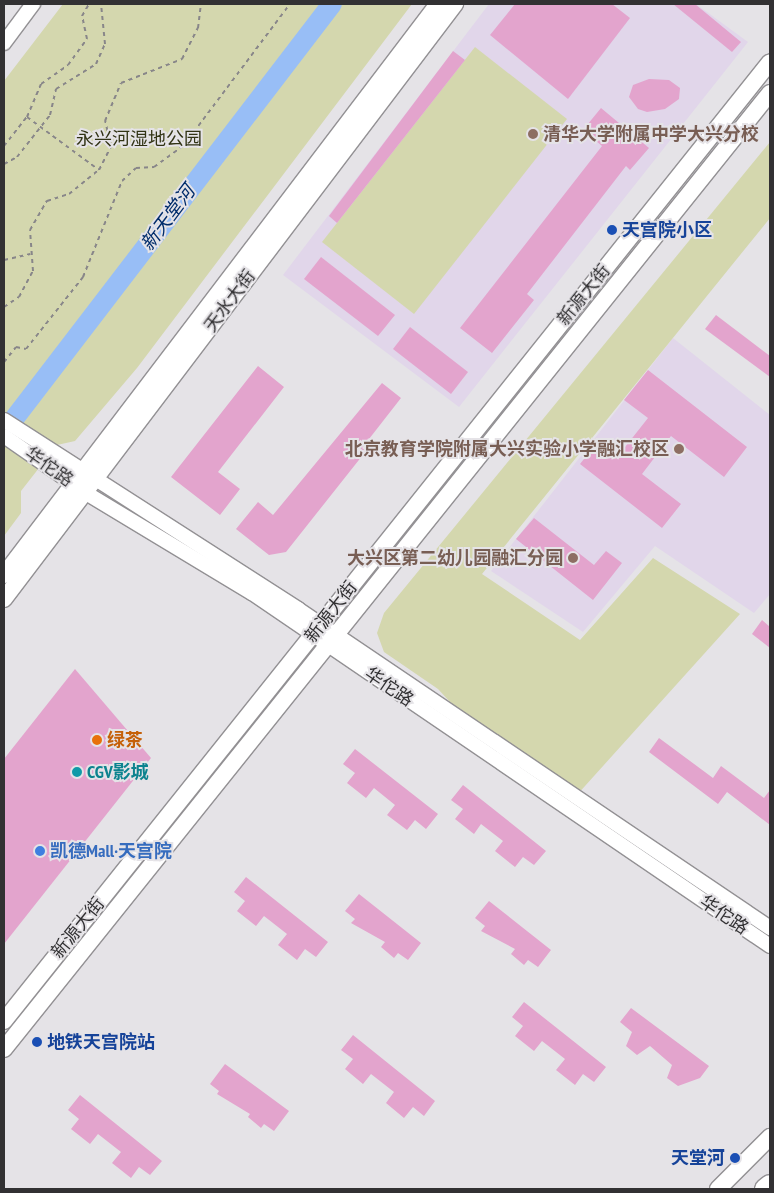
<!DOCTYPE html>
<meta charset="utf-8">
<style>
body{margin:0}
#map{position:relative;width:774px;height:1193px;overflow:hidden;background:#e5e3e7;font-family:"PT Sans Narrow","Noto Sans SC",sans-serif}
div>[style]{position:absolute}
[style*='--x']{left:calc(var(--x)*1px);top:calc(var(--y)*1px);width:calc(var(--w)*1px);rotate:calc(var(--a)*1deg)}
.education>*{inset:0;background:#e1d6ea}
.green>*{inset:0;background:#d4d7ae}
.river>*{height:20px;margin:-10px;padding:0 10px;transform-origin:10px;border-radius:10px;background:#98bef6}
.building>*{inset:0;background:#e3a4cd}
.path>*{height:2px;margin-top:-1px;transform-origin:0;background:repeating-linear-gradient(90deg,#888689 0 4px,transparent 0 8px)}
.roads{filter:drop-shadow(1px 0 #939194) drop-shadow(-1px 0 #939194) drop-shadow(0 1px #939194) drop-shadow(0 -1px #939194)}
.minor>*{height:14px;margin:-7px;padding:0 7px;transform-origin:7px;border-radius:7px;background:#fff}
.major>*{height:16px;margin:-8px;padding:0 8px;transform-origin:8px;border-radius:8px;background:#fff}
.highway>*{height:20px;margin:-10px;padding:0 10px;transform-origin:10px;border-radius:10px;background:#fff}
.dots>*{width:14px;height:14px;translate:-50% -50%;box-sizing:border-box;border:2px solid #e5e3e7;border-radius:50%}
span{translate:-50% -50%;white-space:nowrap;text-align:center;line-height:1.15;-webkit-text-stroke:4px #e5e3e7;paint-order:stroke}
.education-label{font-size:18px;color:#785e54;font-weight:700}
.left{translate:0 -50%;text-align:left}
.right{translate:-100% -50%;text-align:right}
.park-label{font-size:18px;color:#313314}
.transit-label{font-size:18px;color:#164399;font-weight:700}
.street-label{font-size:18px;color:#323133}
.food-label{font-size:18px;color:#c56008;font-weight:700}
.culture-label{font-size:18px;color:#0d838f;font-weight:700}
.shop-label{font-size:18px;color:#366cbe;font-weight:700}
.water-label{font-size:19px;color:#002c6b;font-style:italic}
.frame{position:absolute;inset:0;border:5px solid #323133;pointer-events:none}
</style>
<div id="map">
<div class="education">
<i style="clip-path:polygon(489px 4px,696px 4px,748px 42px,459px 407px,283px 275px)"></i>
<i style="clip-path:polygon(673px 338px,770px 415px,770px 594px,754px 613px,655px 546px,583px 632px,491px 571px)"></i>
</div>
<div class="green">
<i style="clip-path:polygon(63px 4px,412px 4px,137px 368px,75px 441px,57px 445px,21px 491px,21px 513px,4px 536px,4px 81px)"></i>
<i style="clip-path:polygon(475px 47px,567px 119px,414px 314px,322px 242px)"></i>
<i style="clip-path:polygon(770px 142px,770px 218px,482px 574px,580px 640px,653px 558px,740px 614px,576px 796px,476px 730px,438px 689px,384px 652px,377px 633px,384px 613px)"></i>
</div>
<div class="river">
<i style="--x:4;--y:432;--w:539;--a:-52.54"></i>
</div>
<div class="building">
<i style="clip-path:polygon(515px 4px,612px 4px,630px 18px,568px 99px,490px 35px)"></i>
<i style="clip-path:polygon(673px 4px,695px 4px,741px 42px,732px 52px)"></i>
<i style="clip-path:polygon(453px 51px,465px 60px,337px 223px,329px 216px)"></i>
<i style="clip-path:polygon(649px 79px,669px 80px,680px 88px,679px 99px,665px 109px,647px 112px,638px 109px,629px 97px,633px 85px)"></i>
<i style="clip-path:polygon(601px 108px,649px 148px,630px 170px,626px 166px,527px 294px,534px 300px,492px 353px,460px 328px,602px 146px,583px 130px)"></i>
<i style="clip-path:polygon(321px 257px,395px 315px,378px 336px,304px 279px)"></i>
<i style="clip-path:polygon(716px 315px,770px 356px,770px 377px,705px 329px)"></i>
<i style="clip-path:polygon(410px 327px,468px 372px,451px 394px,393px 349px)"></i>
<i style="clip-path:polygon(258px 366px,284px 387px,218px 472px,240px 489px,220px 515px,171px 477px)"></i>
<i style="clip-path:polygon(648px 370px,747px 447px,724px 477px,671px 436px,642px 474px,681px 504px,662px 528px,580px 464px,599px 440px,618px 456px,648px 418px,624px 400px)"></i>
<i style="clip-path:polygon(382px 383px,401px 398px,362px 448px,366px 451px,286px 552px,269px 555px,236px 529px,258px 502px,273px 515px)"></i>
<i style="clip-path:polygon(534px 518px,594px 565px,606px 551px,622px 563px,593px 600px,516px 539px)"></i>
<i style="clip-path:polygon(762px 620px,770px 627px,770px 648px,752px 634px)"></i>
<i style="clip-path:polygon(75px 669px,151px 758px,4px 944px,4px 759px)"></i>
<i style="clip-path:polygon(659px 738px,713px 778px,721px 766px,764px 798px,770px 790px,770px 825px,727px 792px,718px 804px,649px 752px)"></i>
<i style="clip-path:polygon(355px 749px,438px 814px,426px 829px,415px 820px,407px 830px,387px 815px,395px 805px,374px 788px,366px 798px,347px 783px,355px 773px,343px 764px)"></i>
<i style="clip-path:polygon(463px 785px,546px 851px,534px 865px,523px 857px,515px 867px,495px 851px,503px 841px,481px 824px,474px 834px,455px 819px,463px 809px,451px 800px)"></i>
<i style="clip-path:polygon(246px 877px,328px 942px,316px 957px,305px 949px,297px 960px,278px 945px,287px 934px,264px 916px,256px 926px,237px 911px,245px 901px,234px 892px)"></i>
<i style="clip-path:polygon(359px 894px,421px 943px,408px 960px,398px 953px,394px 958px,381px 947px,385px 942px,351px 923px,355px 919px,345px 911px)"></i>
<i style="clip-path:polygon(489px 901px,551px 950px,538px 967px,528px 960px,524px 965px,511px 954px,515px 949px,481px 931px,485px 926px,475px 918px)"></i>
<i style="clip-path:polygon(524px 1002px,606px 1067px,594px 1082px,583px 1074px,575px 1085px,556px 1070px,565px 1059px,542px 1041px,534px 1051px,515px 1036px,523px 1026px,512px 1017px)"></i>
<i style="clip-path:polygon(631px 1008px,709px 1066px,700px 1078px,678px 1086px,667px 1078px,672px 1065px,650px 1046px,637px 1055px,626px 1046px,632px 1032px,620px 1022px)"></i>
<i style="clip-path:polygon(353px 1035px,435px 1101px,424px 1116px,413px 1107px,404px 1118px,386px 1103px,394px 1092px,371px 1074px,363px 1084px,345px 1069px,353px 1059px,341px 1050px)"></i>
<i style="clip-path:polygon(225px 1064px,289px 1111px,274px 1131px,264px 1124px,261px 1128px,248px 1117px,250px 1114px,217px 1094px,219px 1091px,210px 1084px)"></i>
<i style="clip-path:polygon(80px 1095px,162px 1161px,150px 1175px,139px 1167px,131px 1178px,112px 1163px,121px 1152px,98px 1134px,90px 1144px,71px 1129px,79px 1119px,68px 1110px)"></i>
</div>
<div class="path">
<i style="--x:27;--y:117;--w:89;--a:36.4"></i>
<i style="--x:4;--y:146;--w:37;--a:-52"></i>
<i style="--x:27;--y:117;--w:36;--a:-67"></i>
<i style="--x:41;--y:84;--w:33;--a:-35"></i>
<i style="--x:68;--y:65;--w:32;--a:-54"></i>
<i style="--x:87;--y:39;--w:24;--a:-102"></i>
<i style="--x:82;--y:16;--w:14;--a:-60"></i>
<i style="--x:4;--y:164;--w:15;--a:-28"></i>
<i style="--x:17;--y:157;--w:53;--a:-51.8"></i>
<i style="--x:50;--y:115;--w:27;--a:-77"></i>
<i style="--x:56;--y:89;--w:47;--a:-32"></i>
<i style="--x:96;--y:64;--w:22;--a:-66"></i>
<i style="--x:105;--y:44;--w:40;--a:-95.7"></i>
<i style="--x:4;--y:260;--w:27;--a:-13"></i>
<i style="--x:4;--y:307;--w:18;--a:-34"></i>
<i style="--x:19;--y:297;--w:30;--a:-62"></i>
<i style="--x:33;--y:271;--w:41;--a:-94.2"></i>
<i style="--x:30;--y:230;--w:34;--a:-60"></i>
<i style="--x:47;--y:201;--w:23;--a:-18"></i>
<i style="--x:69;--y:194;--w:38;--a:-39"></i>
<i style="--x:99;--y:170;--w:27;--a:-63"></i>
<i style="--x:111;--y:146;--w:26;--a:-103"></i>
<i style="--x:105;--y:121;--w:41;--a:-67.2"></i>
<i style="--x:121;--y:83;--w:66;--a:-21.5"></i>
<i style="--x:182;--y:59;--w:35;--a:-63"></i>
<i style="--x:198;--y:28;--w:24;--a:-83"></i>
<i style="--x:4;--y:362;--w:19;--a:-51"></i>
<i style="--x:16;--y:347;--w:10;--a:11"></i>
<i style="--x:26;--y:349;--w:92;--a:-51.6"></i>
<i style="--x:83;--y:277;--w:104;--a:-67.9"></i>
<i style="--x:122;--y:181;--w:19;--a:-43"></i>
<i style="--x:136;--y:168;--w:18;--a:-3"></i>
<i style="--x:154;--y:167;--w:37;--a:-36"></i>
<i style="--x:184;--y:145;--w:176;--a:-53.1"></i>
</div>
<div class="roads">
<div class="minor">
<i style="--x:4;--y:43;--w:49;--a:-53.4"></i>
<i style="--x:4;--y:420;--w:350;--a:32.7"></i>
<i style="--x:298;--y:609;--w:570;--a:34.05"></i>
<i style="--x:4;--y:436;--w:100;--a:34.8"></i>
<i style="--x:86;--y:493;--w:194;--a:31.1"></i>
<i style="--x:252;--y:593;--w:627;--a:34.27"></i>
</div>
<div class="major">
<i style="--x:4;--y:575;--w:717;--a:-52.76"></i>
<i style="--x:4;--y:599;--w:747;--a:-52.84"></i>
<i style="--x:4;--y:1021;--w:1227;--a:-51.38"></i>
<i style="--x:4;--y:1049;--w:1225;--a:-51.3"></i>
<i style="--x:718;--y:1189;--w:74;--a:-45"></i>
</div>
<div class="highway">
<i style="--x:765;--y:1189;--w:6;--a:-39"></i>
</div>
</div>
<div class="dots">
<i style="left:533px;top:134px;background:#8d6e63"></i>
<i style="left:612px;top:230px;background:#1a4fb4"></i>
<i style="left:679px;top:449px;background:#8d6e63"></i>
<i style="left:573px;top:558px;background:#8d6e63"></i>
<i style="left:97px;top:740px;background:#e8710a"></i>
<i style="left:77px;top:772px;background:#0f9aa8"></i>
<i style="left:40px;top:851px;background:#3f7fe0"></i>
<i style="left:37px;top:1042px;background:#1a4fb4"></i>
<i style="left:735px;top:1158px;background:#1a4fb4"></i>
</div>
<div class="education-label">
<span class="left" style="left:543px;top:134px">清华大学附属中学大兴分校</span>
<span class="right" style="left:669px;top:449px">北京教育学院附属大兴实验小学融汇校区</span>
<span class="right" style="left:563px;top:558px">大兴区第二幼儿园融汇分园</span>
</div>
<div class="park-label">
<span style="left:139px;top:139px">永兴河湿地公园</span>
</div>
<div class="transit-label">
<span class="left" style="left:622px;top:230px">天宫院小区</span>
<span class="left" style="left:47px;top:1042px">地铁天宫院站</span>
<span class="right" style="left:725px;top:1158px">天堂河</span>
</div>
<div class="street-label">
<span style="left:584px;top:295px;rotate:-51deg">新源大街</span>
<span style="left:230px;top:301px;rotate:-53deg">天水大街</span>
<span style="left:49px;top:467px;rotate:35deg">华佗路</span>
<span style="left:331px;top:612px;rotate:-52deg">新源大街</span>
<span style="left:389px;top:687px;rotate:34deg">华佗路</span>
<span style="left:724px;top:915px;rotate:34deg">华佗路</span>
<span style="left:78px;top:928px;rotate:-51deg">新源大街</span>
</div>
<div class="food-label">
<span class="left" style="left:107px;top:740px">绿茶</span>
</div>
<div class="culture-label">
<span class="left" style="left:87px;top:772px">CGV影城</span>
</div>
<div class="shop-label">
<span class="left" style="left:50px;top:851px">凯德Mall·天宫院</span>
</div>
<div class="water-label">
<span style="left:168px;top:218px;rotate:-53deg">新天堂河</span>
</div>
<div class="frame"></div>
</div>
